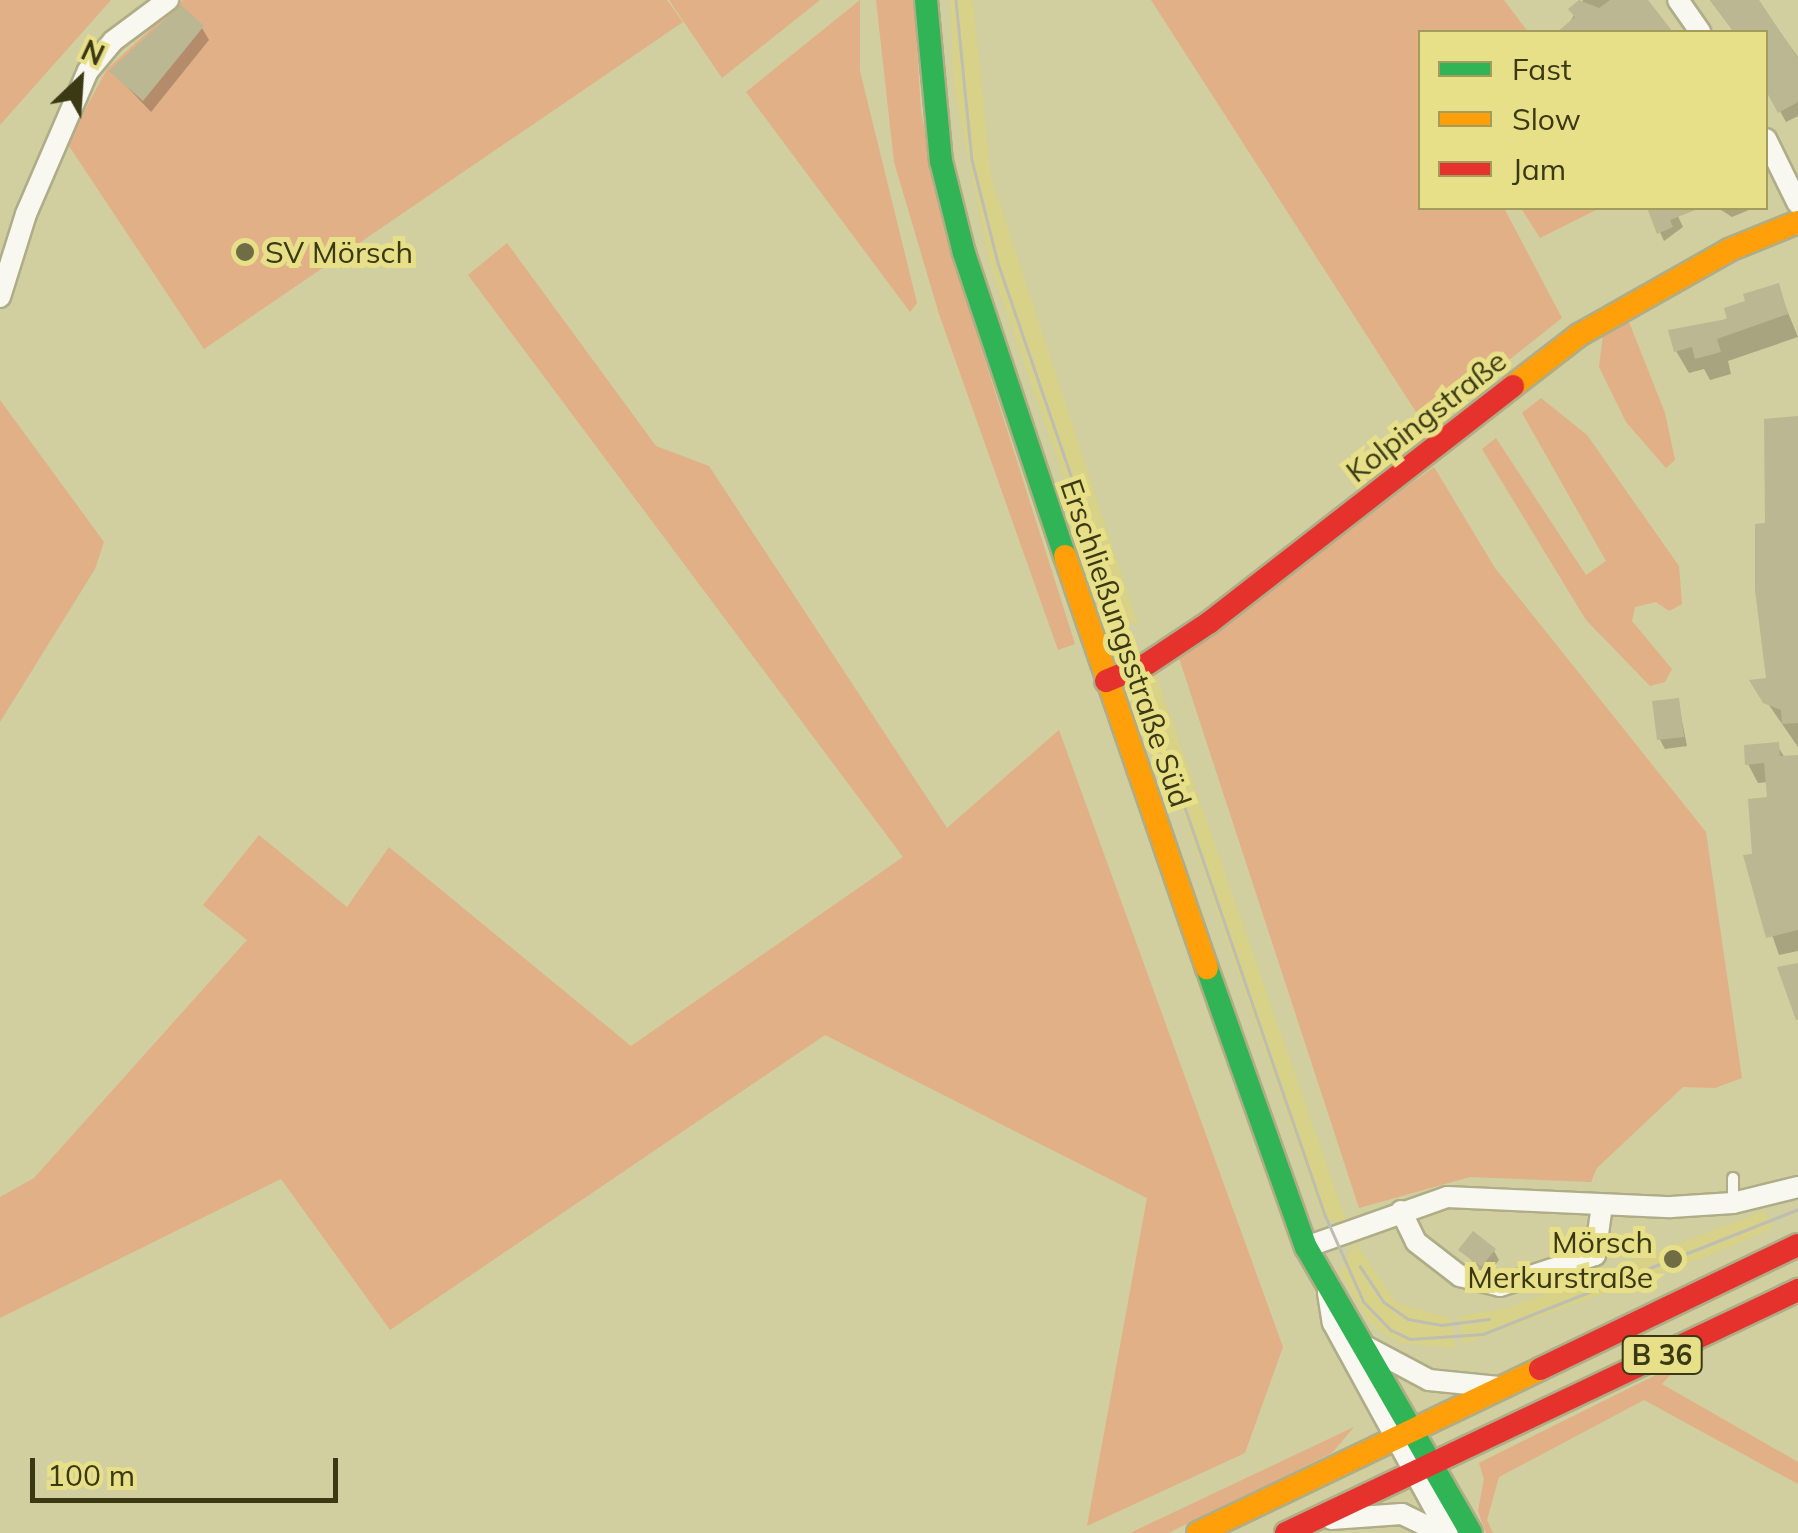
<!DOCTYPE html>
<meta charset="utf-8">
<style>
body{margin:0}
#map{position:relative;width:1798px;height:1533px;overflow:hidden;background:#d1ce9f;font-family:Mulish,sans-serif}
div>[style]{position:absolute}
[style*='--x']{left:calc(var(--x)*1px);top:calc(var(--y)*1px);width:calc(var(--w)*1px);rotate:calc(var(--a)*1deg)}
.built>*{inset:0;background:#d8d288}
.green>*{inset:0;background:#e1b086}
.shadow>*{inset:0;background:#0003}
.building>*{inset:0;background:#bab792}
.roads{filter:drop-shadow(2px 0 #afad87) drop-shadow(-2px 0 #afad87) drop-shadow(0 2px #afad87) drop-shadow(0 -2px #afad87)}
.lane>*{height:10px;margin:-5px;padding:0 5px;transform-origin:5px;border-radius:5px;background:#f8f8f1}
.street>*{height:20px;margin:-10px;padding:0 10px;transform-origin:10px;border-radius:10px;background:#f8f8f1}
.fast>*{height:22px;margin:-11px;padding:0 11px;transform-origin:11px;border-radius:11px;background:#30b455}
.slow>*{height:22px;margin:-11px;padding:0 11px;transform-origin:11px;border-radius:11px;background:#ff9f0a}
.jam>*{height:22px;margin:-11px;padding:0 11px;transform-origin:11px;border-radius:11px;background:#e5322d}
.tram>*{height:2.5px;margin:-1.25px;padding:0 1.25px;transform-origin:1.25px;border-radius:1.25px;background:#bdbdb1}
.dots>*{width:28px;height:28px;translate:-50% -50%;box-sizing:border-box;border:5px solid #e7e089;border-radius:50%}
span{translate:-50% -50%;white-space:nowrap;text-align:center;line-height:1.15;-webkit-text-stroke:10px #e7e089;paint-order:stroke}
.shield-label span{padding:2px 8px;background:#e7e089;border:2px solid;border-radius:8px;-webkit-text-stroke-width:0}
.shield-label{font-size:28px;color:#3b3914;font-weight:700}
.poi-label{font-size:30px;color:#3b3914}
.left{translate:0 -50%;text-align:left}
.right{translate:-100% -50%;text-align:right}
.street-label{font-size:30px;color:#3b3914}
.legend{position:absolute;left:1418px;top:30px;width:350px;height:180px;box-sizing:border-box;background:#e7e089;border:2px solid #a29d5a;margin:0;padding:12px 18px;list-style:none;font-size:30px;color:#3b3914}
.legend li{display:flex;align-items:center;gap:20px;height:50px}
.legend b{width:50px;border:2px solid #a29d5a}
.north{position:absolute;left:30px;top:30px;width:100px;height:100px;-webkit-text-stroke:8px #e7e089;paint-order:stroke;rotate:25deg;font-size:28px;font-weight:700;line-height:40px;text-align:center;color:#3b3914}
.north::after{content:'';display:block;margin:auto;width:35px;height:45px;background:#3b3914;clip-path:polygon(50% 0,100% 100%,50% 72%,0 100%)}
.scale{position:absolute;left:30px;top:1458px;width:308px;height:45px;box-sizing:border-box;border:5px solid #3b3914;border-top:0;padding-left:12px;font-size:30px;line-height:35px;white-space:nowrap;color:#3b3914;-webkit-text-stroke:8px #e7e089;paint-order:stroke}
</style>
<div id="map">
<div class="built">
<i style="clip-path:polygon(950px 0,973px 0,991px 177px,1138px 624px,1113px 619px,990px 264px,954px 87px)"></i>
<i style="clip-path:polygon(1155px 672px,1347px 1223px,1323px 1219px,1140px 689px)"></i>
<i style="clip-path:polygon(1765px 1211px,1772px 1228px,1716px 1253px,1463px 1344px,1459px 1316px,1508px 1308px)"></i>
<i style="clip-path:polygon(1355px 1242px,1397px 1304px,1450px 1318px,1455px 1348px,1399px 1343px,1370px 1323px,1340px 1273px)"></i>
</div>
<div class="green">
<i style="clip-path:polygon(0 0,111px 0,0 125px)"></i>
<i style="clip-path:polygon(183px 0,667px 0,683px 22px,204px 349px,67px 143px,107px 69px)"></i>
<i style="clip-path:polygon(669px 0,820px 0,722px 78px)"></i>
<i style="clip-path:polygon(860px 0,860px 71px,917px 303px,910px 312px,746px 92px)"></i>
<i style="clip-path:polygon(876px 0,914px 0,921px 111px,946px 237px,1075px 644px,1058px 650px,939px 314px,894px 162px)"></i>
<i style="clip-path:polygon(1151px 0,1504px 0,1528px 32px,1420px 32px,1420px 208px,1504px 208px,1562px 318px,1425px 426px)"></i>
<i style="clip-path:polygon(1521px 208px,1600px 208px,1540px 238px)"></i>
<i style="clip-path:polygon(507px 243px,656px 446px,709px 466px,947px 828px,1059px 730px,1283px 1347px,1245px 1453px,1087px 1526px,1147px 1198px,825px 1035px,390px 1330px,281px 1179px,0 1318px,0 1197px,34px 1178px,247px 940px,203px 905px,259px 835px,347px 907px,389px 847px,631px 1046px,903px 857px,468px 275px)"></i>
<i style="clip-path:polygon(1627px 317px,1665px 413px,1675px 460px,1666px 468px,1626px 422px,1599px 367px,1603px 335px)"></i>
<i style="clip-path:polygon(1541px 398px,1587px 435px,1679px 566px,1682px 604px,1669px 611px,1656px 602px,1635px 607px,1632px 621px,1672px 669px,1665px 682px,1650px 686px,1586px 620px,1482px 449px,1496px 438px,1586px 575px,1606px 561px,1522px 413px)"></i>
<i style="clip-path:polygon(0 400px,104px 542px,95px 569px,0 722px)"></i>
<i style="clip-path:polygon(1434px 467px,1495px 568px,1706px 832px,1742px 1078px,1715px 1088px,1683px 1087px,1597px 1168px,1591px 1182px,1470px 1177px,1359px 1208px,1177px 652px)"></i>
<i style="clip-path:polygon(1682px 1362px,1662px 1384px,1798px 1462px,1798px 1484px,1644px 1400px,1499px 1477px,1487px 1520px,1493px 1533px,1486px 1533px,1478px 1511px,1484px 1479px,1479px 1463px)"></i>
<i style="clip-path:polygon(1354px 1427px,1332px 1453px,1168px 1533px,1130px 1533px)"></i>
</div>
<div class="shadow">
<i style="clip-path:polygon(1583px 0,1644px 0,1670px 32px,1620px 32px,1614px 25px,1604px 32px,1564px 32px)"></i>
<i style="clip-path:polygon(1710px 0,1757px 0,1798px 57px,1798px 116px,1786px 122px,1766px 85px,1766px 32px,1734px 32px)"></i>
<i style="clip-path:polygon(202px 28px,209px 40px,151px 112px,112px 71px)"></i>
<i style="clip-path:polygon(1649px 208px,1674px 208px,1683px 227px,1664px 241px)"></i>
<i style="clip-path:polygon(1718px 208px,1748px 208px,1749px 210px,1732px 217px)"></i>
<i style="clip-path:polygon(1777px 286px,1798px 337px,1728px 361px,1731px 374px,1710px 380px,1704px 369px,1689px 373px,1676px 351px)"></i>
<i style="clip-path:polygon(1798px 419px,1798px 747px,1753px 682px,1769px 681px,1768px 525px)"></i>
<i style="clip-path:polygon(1678px 701px,1687px 746px,1665px 749px,1660px 740px)"></i>
<i style="clip-path:polygon(1777px 745px,1785px 758px,1798px 758px,1798px 951px,1779px 955px,1745px 857px,1754px 856px,1770px 800px,1768px 782px,1758px 783px,1748px 764px)"></i>
<i style="clip-path:polygon(1461px 1250px,1494px 1251px,1499px 1260px,1487px 1275px)"></i>
</div>
<div class="building">
<i style="clip-path:polygon(1579px 0,1599px 8px,1610px 0,1648px 0,1673px 32px,1557px 32px,1575px 17px,1568px 9px)"></i>
<i style="clip-path:polygon(1710px 0,1759px 0,1798px 58px,1798px 102px,1778px 113px,1766px 91px,1766px 32px,1734px 32px)"></i>
<i style="clip-path:polygon(181px 5px,204px 26px,143px 101px,109px 71px)"></i>
<i style="clip-path:polygon(1647px 208px,1698px 208px,1698px 209px,1670px 220px,1673px 227px,1657px 234px)"></i>
<i style="clip-path:polygon(1779px 283px,1788px 314px,1717px 339px,1721px 352px,1695px 359px,1692px 347px,1674px 352px,1668px 330px,1727px 319px,1724px 308px,1745px 301px,1743px 294px)"></i>
<i style="clip-path:polygon(1798px 416px,1798px 723px,1782px 724px,1781px 710px,1763px 703px,1749px 680px,1766px 678px,1755px 590px,1755px 524px,1765px 523px,1764px 419px)"></i>
<i style="clip-path:polygon(1679px 698px,1684px 737px,1657px 740px,1652px 701px)"></i>
<i style="clip-path:polygon(1779px 742px,1780px 756px,1798px 755px,1798px 930px,1766px 938px,1743px 855px,1752px 854px,1748px 799px,1767px 797px,1764px 763px,1745px 765px,1744px 745px)"></i>
<i style="clip-path:polygon(1798px 963px,1798px 1020px,1796px 1020px,1777px 967px)"></i>
<i style="clip-path:polygon(1473px 1231px,1496px 1249px,1481px 1267px,1458px 1250px)"></i>
</div>
<div class="roads">
<div class="lane">
<i style="--x:1733;--y:1178;--w:24;--a:90"></i>
</div>
<div class="street">
<i style="--x:1678;--y:0;--w:39;--a:55"></i>
<i style="--x:1766;--y:139;--w:72;--a:63.8"></i>
<i style="--x:0;--y:297;--w:87;--a:-72.6"></i>
<i style="--x:26;--y:214;--w:156;--a:-66.6"></i>
<i style="--x:88;--y:71;--w:39;--a:-50"></i>
<i style="--x:113;--y:41;--w:69;--a:-36.7"></i>
<i style="--x:1401;--y:1211;--w:34;--a:64"></i>
<i style="--x:1416;--y:1242;--w:56;--a:37.7"></i>
<i style="--x:1460;--y:1276;--w:41;--a:14"></i>
<i style="--x:1500;--y:1286;--w:100;--a:-18.1"></i>
<i style="--x:1595;--y:1255;--w:50;--a:-82"></i>
<i style="--x:1306;--y:1247;--w:150;--a:-19.5"></i>
<i style="--x:1447;--y:1197;--w:224;--a:2.6"></i>
<i style="--x:1671;--y:1207;--w:62;--a:-3.7"></i>
<i style="--x:1733;--y:1203;--w:67;--a:-13.8"></i>
<i style="--x:1328;--y:1293;--w:30;--a:81"></i>
<i style="--x:1333;--y:1323;--w:239;--a:61.3"></i>
<i style="--x:1367;--y:1347;--w:70;--a:28"></i>
<i style="--x:1429;--y:1380;--w:70;--a:5.7"></i>
<i style="--x:1331;--y:1519;--w:71;--a:-4"></i>
<i style="--x:1402;--y:1514;--w:43;--a:26"></i>
</div>
<div class="fast">
<i style="--x:926;--y:0;--w:162;--a:84.7"></i>
<i style="--x:941;--y:161;--w:95;--a:76"></i>
<i style="--x:964;--y:253;--w:319;--a:71.6"></i>
<i style="--x:1207;--y:968;--w:296;--a:70.5"></i>
<i style="--x:1306;--y:1247;--w:330;--a:60"></i>
</div>
<div class="slow">
<i style="--x:1513;--y:386;--w:83;--a:-37.7"></i>
<i style="--x:1579;--y:335;--w:172;--a:-29.5"></i>
<i style="--x:1729;--y:250;--w:74;--a:-22.1"></i>
<i style="--x:1065;--y:556;--w:436;--a:71"></i>
<i style="--x:1198;--y:1533;--w:379;--a:-25.6"></i>
</div>
<div class="jam">
<i style="--x:1106;--y:681;--w:44;--a:-22.5"></i>
<i style="--x:1147;--y:664;--w:76;--a:-33.7"></i>
<i style="--x:1210;--y:622;--w:384;--a:-37.9"></i>
<i style="--x:1540;--y:1369;--w:286;--a:-25.7"></i>
<i style="--x:1286;--y:1533;--w:567;--a:-25.39"></i>
</div>
</div>
<div class="tram">
<i style="--x:956;--y:0;--w:161;--a:84.3"></i>
<i style="--x:972;--y:160;--w:106;--a:75.8"></i>
<i style="--x:998;--y:263;--w:1007;--a:71.04"></i>
<i style="--x:1325;--y:1215;--w:95;--a:65.9"></i>
<i style="--x:1364;--y:1302;--w:39;--a:46"></i>
<i style="--x:1391;--y:1330;--w:21;--a:25"></i>
<i style="--x:1410;--y:1339;--w:73;--a:-3.9"></i>
<i style="--x:1483;--y:1334;--w:339;--a:-21.6"></i>
<i style="--x:1360;--y:1266;--w:43;--a:56.3"></i>
<i style="--x:1384;--y:1302;--w:29;--a:35"></i>
<i style="--x:1408;--y:1319;--w:34;--a:10"></i>
<i style="--x:1441;--y:1325;--w:48;--a:-7.1"></i>
</div>
<div class="dots">
<i style="left:245px;top:252px;background:#706d45"></i>
<i style="left:1673px;top:1259px;background:#706d45"></i>
</div>
<div class="shield-label">
<span style="left:1662px;top:1355px">B 36</span>
</div>
<div class="poi-label">
<span class="left" style="left:265px;top:252px">SV Mörsch</span>
<span class="right" style="left:1653px;top:1259px">Mörsch<br>Merkurstraße</span>
</div>
<div class="street-label">
<span style="left:1426px;top:416px;rotate:-38deg">Kolpingstraße</span>
<span style="left:1126px;top:643px;rotate:71deg">Erschließungsstraße Süd</span>
</div>
<ul class="legend">
<li><b style="height:12px;background:#30b455"></b>Fast</li>
<li><b style="height:12px;background:#ff9f0a"></b>Slow</li>
<li><b style="height:12px;background:#e5322d"></b>Jam</li>
</ul>
<div class="north">N</div>
<div class="scale">100 m</div>
</div>
